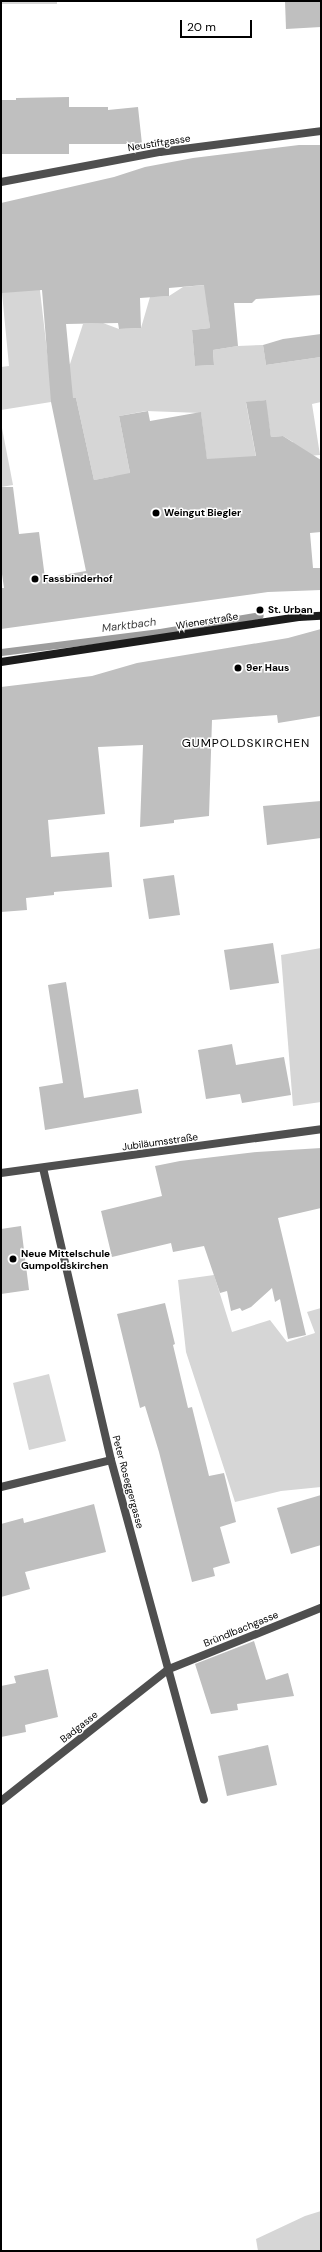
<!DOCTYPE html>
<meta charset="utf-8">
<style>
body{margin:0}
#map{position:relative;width:322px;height:2252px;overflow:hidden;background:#fff;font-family:"DM Sans",sans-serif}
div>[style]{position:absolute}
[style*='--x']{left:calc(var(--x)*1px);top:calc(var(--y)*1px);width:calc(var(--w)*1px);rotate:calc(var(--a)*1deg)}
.green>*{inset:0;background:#d6d6d6}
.stream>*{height:7px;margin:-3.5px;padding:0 3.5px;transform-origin:3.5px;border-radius:3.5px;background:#9d9d9d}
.building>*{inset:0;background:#bfbfbf}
.street>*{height:8px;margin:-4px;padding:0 4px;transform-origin:4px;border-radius:4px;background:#4f4f4f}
.secondary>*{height:8px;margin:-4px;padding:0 4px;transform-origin:4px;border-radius:4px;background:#1c1c1c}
.dots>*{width:11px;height:11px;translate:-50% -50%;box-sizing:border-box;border:2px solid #fff;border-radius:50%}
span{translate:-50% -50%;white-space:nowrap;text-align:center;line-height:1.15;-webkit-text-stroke:3px #fff;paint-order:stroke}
.street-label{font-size:10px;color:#000}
.poi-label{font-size:10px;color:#000;font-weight:700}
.left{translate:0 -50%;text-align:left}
.water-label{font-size:11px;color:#3e3e3e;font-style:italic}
.quarter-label{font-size:12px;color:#000;letter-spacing:1px}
.frame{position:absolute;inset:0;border:2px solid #000;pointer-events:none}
.scale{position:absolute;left:180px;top:20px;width:72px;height:18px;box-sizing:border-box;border:2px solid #000;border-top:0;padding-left:5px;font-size:12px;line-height:14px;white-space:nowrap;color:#000;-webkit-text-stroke:3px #fff;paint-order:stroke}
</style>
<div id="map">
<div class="green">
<i style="clip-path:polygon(1px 1px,57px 1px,57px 4px,1px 4px)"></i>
<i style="clip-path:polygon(34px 239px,49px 368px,70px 364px,83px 324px,103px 323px,119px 329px,141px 328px,150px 297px,169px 296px,183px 287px,205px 285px,210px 328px,192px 330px,195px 366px,214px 365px,213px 350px,238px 346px,263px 345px,266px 365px,321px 357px,321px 402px,312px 404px,320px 455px,295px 457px,293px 442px,283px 436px,271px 437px,265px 400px,246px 403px,256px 457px,207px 461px,201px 413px,146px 411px,119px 416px,134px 494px,125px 534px,115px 476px,94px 480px,76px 398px,1px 410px,1px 367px,9px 366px,2px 293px)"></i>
<i style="clip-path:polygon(1px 423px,13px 485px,1px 487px)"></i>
<i style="clip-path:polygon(321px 948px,321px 1102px,293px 1106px,281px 955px)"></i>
<i style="clip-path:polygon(214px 1275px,232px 1332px,270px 1320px,287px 1342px,315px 1333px,307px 1312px,321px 1308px,321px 1487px,281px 1491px,235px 1502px,186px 1352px,178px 1280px)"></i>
<i style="clip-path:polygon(49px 1374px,66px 1441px,29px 1450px,13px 1383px)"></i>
<i style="clip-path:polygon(321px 2211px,321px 2251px,258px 2251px,256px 2239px,305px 2216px)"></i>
</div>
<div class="stream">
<i style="--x:1;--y:652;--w:160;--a:-7.2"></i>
<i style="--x:160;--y:632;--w:101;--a:-9.6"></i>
</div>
<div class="building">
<i style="clip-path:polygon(285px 1px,321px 1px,321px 27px,286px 29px)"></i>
<i style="clip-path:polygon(69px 97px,69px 107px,108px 107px,108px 110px,138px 107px,142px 144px,69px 144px,69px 154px,1px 154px,1px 100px,16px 100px,16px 98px)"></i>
<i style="clip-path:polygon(299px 145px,321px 145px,321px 295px,256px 299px,252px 303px,234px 303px,238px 346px,213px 350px,214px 365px,195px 366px,192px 330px,210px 328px,204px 285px,169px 288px,169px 296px,140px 298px,141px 328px,119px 329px,118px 323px,66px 324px,73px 398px,76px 398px,94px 480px,130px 473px,119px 416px,148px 411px,150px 421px,201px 412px,207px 459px,256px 456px,246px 402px,266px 400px,271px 437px,283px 436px,321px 460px,321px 532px,310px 533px,313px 568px,321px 568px,321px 590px,268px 592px,1px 629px,1px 588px,4px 588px,1px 567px,1px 487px,13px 487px,19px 534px,39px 532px,45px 578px,86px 571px,51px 402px,42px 290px,2px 293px,1px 203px,114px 177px,145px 167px,193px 158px)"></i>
<i style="clip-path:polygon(321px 334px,321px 357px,266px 365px,263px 345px,283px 339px)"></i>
<i style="clip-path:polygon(321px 629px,321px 716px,278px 723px,277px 715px,212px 720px,209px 816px,174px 820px,174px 823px,140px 827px,143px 745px,98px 747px,105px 814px,48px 820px,51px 857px,109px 852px,112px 887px,54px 892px,54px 895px,26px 898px,27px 910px,1px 912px,1px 687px,92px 676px,137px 663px,288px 638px)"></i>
<i style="clip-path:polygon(321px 801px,321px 838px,267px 845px,263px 806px)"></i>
<i style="clip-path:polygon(174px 875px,180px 915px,149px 919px,143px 879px)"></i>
<i style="clip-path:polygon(273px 943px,279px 983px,230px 990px,224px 950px)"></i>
<i style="clip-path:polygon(66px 982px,84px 1098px,138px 1089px,142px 1113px,45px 1130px,39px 1087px,63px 1083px,48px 985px)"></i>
<i style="clip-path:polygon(232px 1044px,236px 1065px,284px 1057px,291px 1095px,242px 1103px,240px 1094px,206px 1099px,198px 1050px)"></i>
<i style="clip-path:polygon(321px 1148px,321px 1208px,278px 1218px,306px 1335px,288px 1339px,280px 1299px,275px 1302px,272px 1288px,251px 1307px,242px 1311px,240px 1308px,231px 1311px,227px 1291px,220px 1293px,204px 1246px,173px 1252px,171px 1243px,112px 1257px,101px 1211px,162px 1196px,155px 1166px,180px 1161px,257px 1152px)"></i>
<i style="clip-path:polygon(21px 1226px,29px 1290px,1px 1294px,1px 1229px)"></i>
<i style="clip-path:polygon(165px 1303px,175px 1344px,173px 1345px,188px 1408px,192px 1407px,209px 1476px,224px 1473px,236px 1522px,220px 1527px,230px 1563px,213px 1568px,215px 1576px,192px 1582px,159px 1452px,145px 1406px,140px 1408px,117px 1314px)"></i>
<i style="clip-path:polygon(321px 1495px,321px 1545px,291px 1554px,277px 1508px)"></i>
<i style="clip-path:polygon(94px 1504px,106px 1552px,25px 1572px,30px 1589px,1px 1597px,1px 1524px,23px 1518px,24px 1523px)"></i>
<i style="clip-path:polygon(254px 1641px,266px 1680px,288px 1673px,294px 1696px,237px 1704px,238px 1710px,211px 1714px,195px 1664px)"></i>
<i style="clip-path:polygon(48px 1669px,58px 1717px,25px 1725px,26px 1732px,1px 1737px,1px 1686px,16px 1683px,14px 1676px)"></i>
<i style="clip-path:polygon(268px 1745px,277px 1785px,227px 1796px,218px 1756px)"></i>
</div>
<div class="street">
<i style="--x:1;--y:182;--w:162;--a:-10.7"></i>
<i style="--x:160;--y:152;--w:162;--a:-7.4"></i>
<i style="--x:43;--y:1168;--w:300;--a:76.9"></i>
<i style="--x:111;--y:1460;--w:352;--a:74.7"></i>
<i style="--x:1;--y:1173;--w:323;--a:-7.8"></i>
<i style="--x:1;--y:1487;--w:113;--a:-13.8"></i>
<i style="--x:1;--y:1801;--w:214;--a:-38.2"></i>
<i style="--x:169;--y:1669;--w:164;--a:-21.9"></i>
</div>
<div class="secondary">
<i style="--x:1;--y:662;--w:301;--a:-8.6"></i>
<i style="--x:299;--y:617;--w:22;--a:-3"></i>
</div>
<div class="dots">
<i style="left:156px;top:513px;background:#000"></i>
<i style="left:35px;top:579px;background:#000"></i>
<i style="left:260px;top:610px;background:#000"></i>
<i style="left:238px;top:668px;background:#000"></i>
<i style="left:13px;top:1259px;background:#000"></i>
</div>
<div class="street-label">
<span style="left:159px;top:143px;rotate:-9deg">Neustiftgasse</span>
<span style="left:207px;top:621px;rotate:-9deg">Wienerstraße</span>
<span style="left:160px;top:1142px;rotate:-8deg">Jubiläumsstraße</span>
<span style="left:128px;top:1482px;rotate:75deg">Peter Roseggergasse</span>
<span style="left:241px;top:1629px;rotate:-22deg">Bründlbachgasse</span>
<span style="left:79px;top:1727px;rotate:-38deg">Badgasse</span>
</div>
<div class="poi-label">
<span class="left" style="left:164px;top:513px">Weingut Biegler</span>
<span class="left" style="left:43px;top:579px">Fassbinderhof</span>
<span class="left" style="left:268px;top:610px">St. Urban</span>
<span class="left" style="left:246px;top:668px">9er Haus</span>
<span class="left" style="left:21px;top:1259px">Neue Mittelschule<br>Gumpoldskirchen</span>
</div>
<div class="water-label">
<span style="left:129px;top:625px;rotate:-7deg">Marktbach</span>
</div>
<div class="quarter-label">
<span style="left:246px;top:744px">GUMPOLDSKIRCHEN</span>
</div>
<div class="frame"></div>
<div class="scale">20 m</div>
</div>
